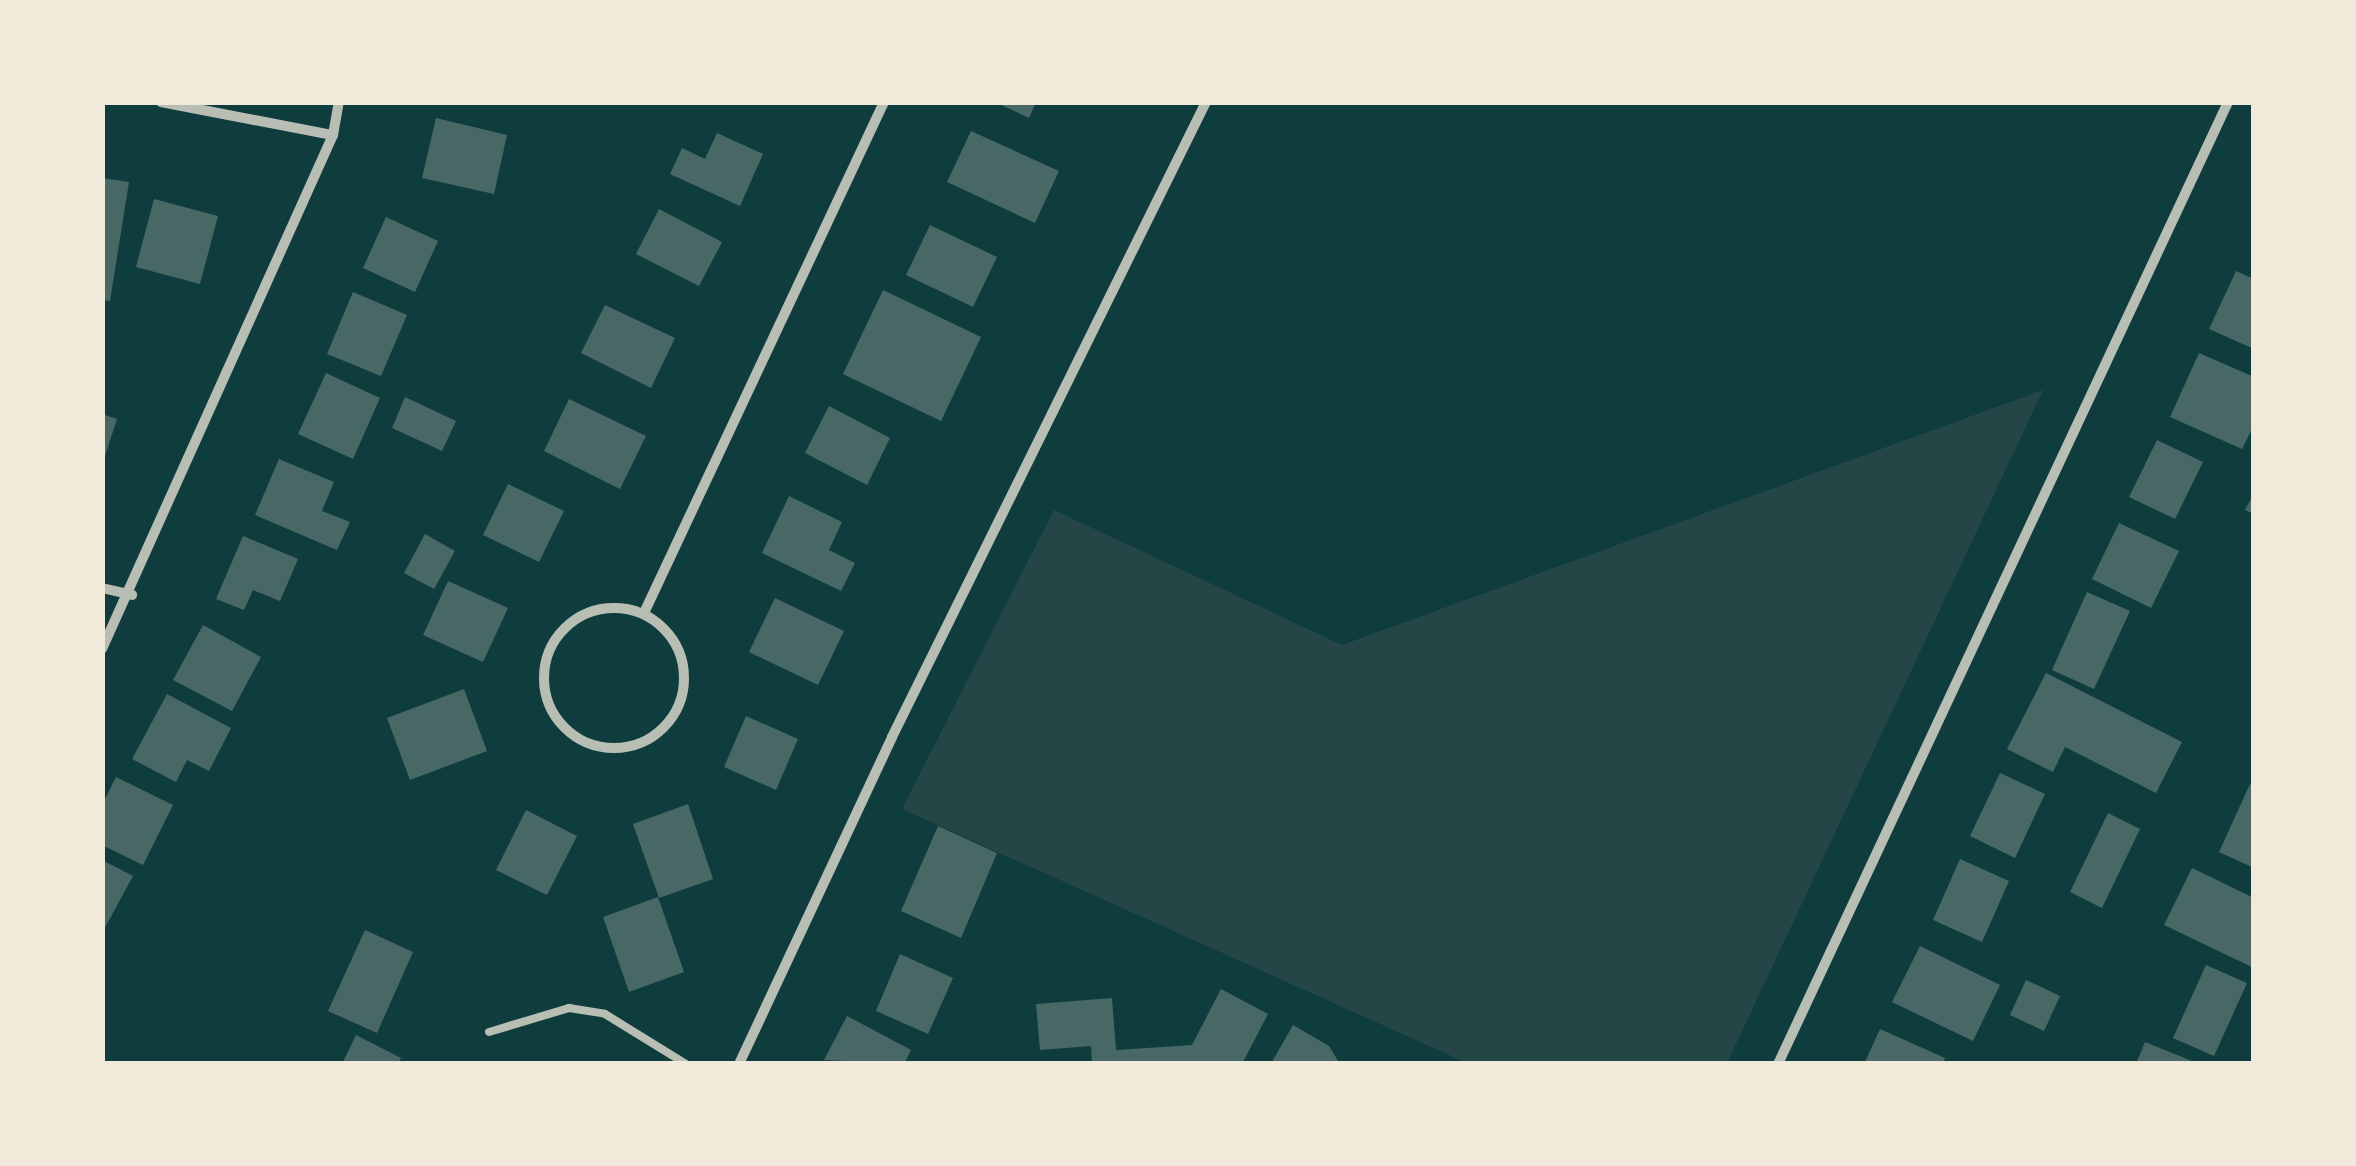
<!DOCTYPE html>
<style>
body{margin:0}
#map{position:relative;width:2356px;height:1166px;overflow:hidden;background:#0f3d3e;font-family:Merriweather,serif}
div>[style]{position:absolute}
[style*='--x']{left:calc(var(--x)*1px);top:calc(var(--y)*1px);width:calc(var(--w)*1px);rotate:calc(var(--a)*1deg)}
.green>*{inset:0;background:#244646}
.building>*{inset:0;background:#486865}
.service>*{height:8px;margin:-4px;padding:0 4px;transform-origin:4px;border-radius:4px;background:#b8beb3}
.minor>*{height:10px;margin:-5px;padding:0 5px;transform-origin:5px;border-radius:5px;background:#b8beb3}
.minor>.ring{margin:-5px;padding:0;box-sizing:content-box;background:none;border:10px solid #b8beb3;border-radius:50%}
span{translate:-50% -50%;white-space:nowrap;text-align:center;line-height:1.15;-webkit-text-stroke:10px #f1e9da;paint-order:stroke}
.frame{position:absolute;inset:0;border:105px solid #f1e9da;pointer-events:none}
</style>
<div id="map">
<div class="green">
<i style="clip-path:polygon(2043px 390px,1727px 1063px,1467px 1063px,902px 809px,1054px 510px,1342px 645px)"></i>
</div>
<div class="building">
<i style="clip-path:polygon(995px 102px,1036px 102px,1029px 118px)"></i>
<i style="clip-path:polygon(436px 118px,507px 135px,494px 194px,422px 178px)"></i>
<i style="clip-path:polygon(971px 131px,1059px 171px,1035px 223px,947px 182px)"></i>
<i style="clip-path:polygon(717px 133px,763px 154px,740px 206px,670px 174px,682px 148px,705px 159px)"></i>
<i style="clip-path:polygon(102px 178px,129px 182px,110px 301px,102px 300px)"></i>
<i style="clip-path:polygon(154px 199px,218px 216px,200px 284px,136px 267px)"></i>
<i style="clip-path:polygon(659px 209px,722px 242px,699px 286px,636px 254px)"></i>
<i style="clip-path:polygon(386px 217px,438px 241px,415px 292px,363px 268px)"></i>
<i style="clip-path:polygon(930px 225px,997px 257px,973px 307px,906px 275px)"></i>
<i style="clip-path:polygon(2236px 271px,2254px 279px,2254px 349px,2209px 329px)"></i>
<i style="clip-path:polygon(883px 290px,981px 337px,941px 421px,843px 374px)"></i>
<i style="clip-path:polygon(353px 292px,407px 315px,381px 376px,327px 354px)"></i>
<i style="clip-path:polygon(605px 305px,675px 338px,651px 388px,581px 353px)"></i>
<i style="clip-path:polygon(2199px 353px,2254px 377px,2254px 425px,2242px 449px,2170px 417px)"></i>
<i style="clip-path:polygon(326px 373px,380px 398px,353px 459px,298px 434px)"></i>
<i style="clip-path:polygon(405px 397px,456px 421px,442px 451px,392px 428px)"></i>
<i style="clip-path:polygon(569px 399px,646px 436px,620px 489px,544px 451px)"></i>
<i style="clip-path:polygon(829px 406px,890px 438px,867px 485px,805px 453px)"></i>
<i style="clip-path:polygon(102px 414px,117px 419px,103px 462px,102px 461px)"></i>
<i style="clip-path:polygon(2157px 440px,2203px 462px,2175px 519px,2129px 497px)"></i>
<i style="clip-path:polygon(279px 459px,334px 482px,322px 511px,350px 522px,337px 550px,255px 515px)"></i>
<i style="clip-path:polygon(508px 484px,564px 511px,539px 562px,483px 535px)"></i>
<i style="clip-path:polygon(2254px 493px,2254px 514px,2245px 510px)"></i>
<i style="clip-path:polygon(789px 496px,842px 522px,829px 550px,855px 563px,841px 591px,762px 553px)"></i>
<i style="clip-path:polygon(2119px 523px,2179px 551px,2151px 608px,2092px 579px)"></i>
<i style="clip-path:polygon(425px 534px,455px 551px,434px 589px,404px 573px)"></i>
<i style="clip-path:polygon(243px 536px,298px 559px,280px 601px,253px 590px,244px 610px,216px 599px)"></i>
<i style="clip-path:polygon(448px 581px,508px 608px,483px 662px,423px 635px)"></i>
<i style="clip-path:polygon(2087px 592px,2130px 611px,2094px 689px,2052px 670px)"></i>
<i style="clip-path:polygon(775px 598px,844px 631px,818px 685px,749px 652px)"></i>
<i style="clip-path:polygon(203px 625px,261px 657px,232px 711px,173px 680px)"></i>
<i style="clip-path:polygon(2046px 673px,2182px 742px,2156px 793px,2065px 747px,2053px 772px,2007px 749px)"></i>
<i style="clip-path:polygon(464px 689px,487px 751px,410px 780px,387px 718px)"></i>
<i style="clip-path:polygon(167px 694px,231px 728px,209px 771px,187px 760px,176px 782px,132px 759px)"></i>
<i style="clip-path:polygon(746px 716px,798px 739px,776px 790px,724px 767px)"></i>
<i style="clip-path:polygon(2000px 773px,2045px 794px,2015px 858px,1970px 836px)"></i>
<i style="clip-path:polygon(116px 777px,173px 805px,143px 865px,102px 845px,102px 805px)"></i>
<i style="clip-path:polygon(2250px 784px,2254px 785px,2254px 868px,2219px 852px)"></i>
<i style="clip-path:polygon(688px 804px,713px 879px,659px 898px,633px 824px)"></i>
<i style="clip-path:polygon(526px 810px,577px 836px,547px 895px,496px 870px)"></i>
<i style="clip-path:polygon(2108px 813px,2140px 829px,2102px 908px,2070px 892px)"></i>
<i style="clip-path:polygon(938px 826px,997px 853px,961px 938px,901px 911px)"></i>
<i style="clip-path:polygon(1960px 859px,2009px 881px,1982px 942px,1933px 920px)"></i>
<i style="clip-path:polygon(102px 860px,133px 876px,102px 933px)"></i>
<i style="clip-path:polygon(2192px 868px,2254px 898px,2254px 968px,2164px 925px)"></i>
<i style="clip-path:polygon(658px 897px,684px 972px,629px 992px,603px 917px)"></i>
<i style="clip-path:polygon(365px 930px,413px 952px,377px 1033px,328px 1011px)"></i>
<i style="clip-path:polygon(1920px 946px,2000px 985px,1973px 1041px,1892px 1002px)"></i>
<i style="clip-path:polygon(900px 954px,953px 978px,928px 1034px,876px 1011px)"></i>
<i style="clip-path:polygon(2206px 965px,2247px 983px,2214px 1056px,2173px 1038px)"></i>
<i style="clip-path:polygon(2026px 980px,2060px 996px,2044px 1031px,2010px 1015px)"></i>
<i style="clip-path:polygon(1221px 989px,1268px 1014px,1242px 1064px,1092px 1064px,1091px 1046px,1040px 1050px,1036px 1004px,1112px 998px,1116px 1050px,1192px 1045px)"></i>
<i style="clip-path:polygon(847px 1016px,911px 1050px,904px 1064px,824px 1060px)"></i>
<i style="clip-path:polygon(1293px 1025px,1329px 1046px,1340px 1064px,1272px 1062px)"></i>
<i style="clip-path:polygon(1880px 1029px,1945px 1058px,1943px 1064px,1864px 1064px)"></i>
<i style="clip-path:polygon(356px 1035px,401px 1058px,398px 1064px,342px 1064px)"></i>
<i style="clip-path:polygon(2145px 1042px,2197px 1063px,2197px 1064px,2136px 1064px)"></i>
</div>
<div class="service">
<i style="--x:489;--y:1032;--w:84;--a:-16.7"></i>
<i style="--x:569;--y:1008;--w:36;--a:9"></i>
<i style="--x:605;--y:1014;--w:95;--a:31.7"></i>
</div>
<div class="minor">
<i style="--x:161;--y:102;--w:175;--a:10.9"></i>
<i style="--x:102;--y:588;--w:31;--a:13"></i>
<i class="ring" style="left:544px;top:608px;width:130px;height:130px"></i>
<i style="--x:644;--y:613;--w:565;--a:-64.84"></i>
<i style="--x:102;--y:649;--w:564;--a:-65.8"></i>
<i style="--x:333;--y:135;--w:34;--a:-80"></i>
<i style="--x:739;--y:1064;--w:361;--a:-64.9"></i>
<i style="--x:892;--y:737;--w:708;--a:-63.69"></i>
<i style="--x:1778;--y:1064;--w:1062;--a:-64.93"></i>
</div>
<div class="frame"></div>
</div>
